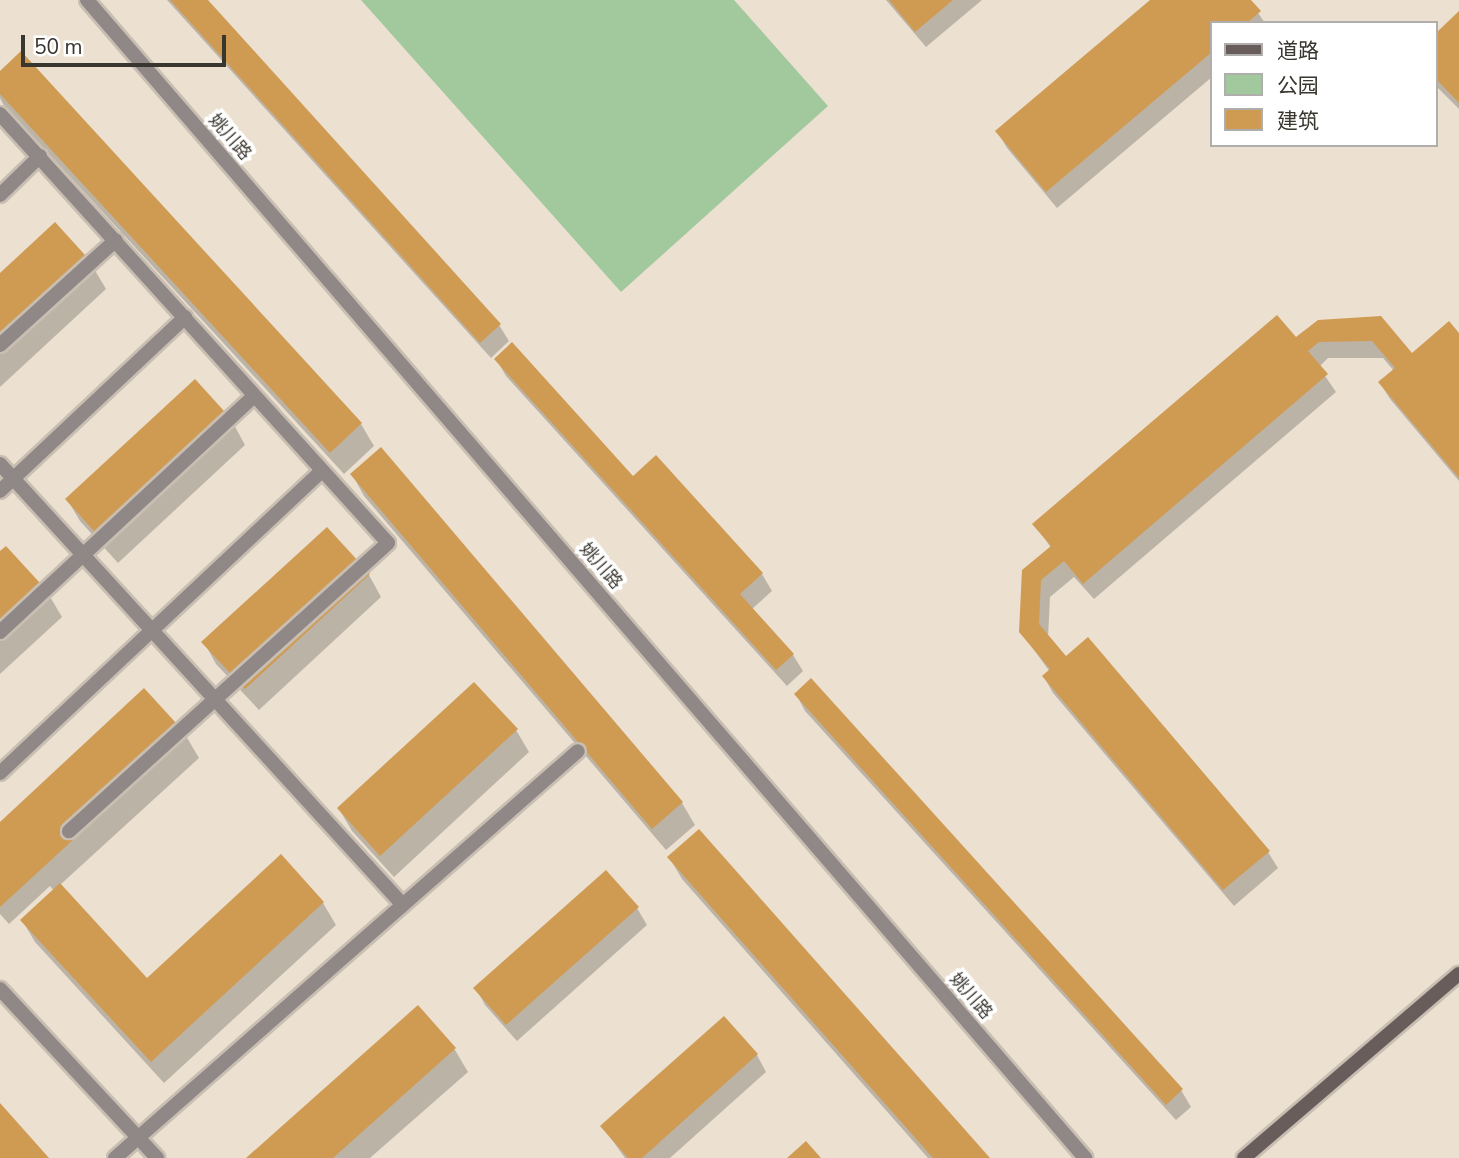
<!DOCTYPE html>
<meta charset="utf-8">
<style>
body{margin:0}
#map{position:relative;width:1459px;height:1158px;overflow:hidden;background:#ece0d1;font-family:"Nunito Sans","Noto Sans SC",sans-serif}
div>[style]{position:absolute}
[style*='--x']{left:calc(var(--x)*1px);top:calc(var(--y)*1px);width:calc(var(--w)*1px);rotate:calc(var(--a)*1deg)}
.green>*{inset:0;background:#a2c89e}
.shadow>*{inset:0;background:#0003}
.building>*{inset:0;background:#cf9b52}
.roads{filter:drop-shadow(2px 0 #c8beb1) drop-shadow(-2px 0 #c8beb1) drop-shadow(0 2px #c8beb1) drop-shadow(0 -2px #c8beb1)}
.minor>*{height:14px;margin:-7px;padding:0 7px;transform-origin:7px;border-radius:7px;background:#908787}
.tertiary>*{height:14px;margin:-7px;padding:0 7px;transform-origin:7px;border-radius:7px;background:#908787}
.secondary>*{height:14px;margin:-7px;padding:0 7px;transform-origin:7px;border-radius:7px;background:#695d5c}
span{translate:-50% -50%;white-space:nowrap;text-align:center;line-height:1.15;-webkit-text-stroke:7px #fff;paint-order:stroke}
.street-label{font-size:18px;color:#39352f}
.legend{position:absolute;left:1210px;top:21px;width:228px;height:126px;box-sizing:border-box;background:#fff;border:2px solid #b0aeac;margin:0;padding:9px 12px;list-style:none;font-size:21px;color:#39352f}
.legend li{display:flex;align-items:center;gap:14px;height:35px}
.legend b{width:35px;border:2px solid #b0aeac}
.scale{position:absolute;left:21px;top:35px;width:205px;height:32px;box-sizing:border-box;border:4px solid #39352f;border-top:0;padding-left:9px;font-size:21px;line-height:24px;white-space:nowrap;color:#39352f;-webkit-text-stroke:5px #fff;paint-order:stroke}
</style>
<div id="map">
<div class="green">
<i style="clip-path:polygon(361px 0,734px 0,828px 106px,621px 292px)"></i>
</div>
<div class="shadow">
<i style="clip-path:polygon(167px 0,205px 0,499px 325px,509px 341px,491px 358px)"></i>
<i style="clip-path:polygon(886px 0,982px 0,926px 47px)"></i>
<i style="clip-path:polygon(1153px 0,1249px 0,1265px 23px,1212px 23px,1212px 77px,1057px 208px,1007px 148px,997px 131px)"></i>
<i style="clip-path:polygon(1459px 13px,1459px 109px,1436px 86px,1436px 35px)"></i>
<i style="clip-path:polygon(21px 54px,361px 424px,374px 446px,344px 474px,3px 104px,0 98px,0 73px)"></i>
<i style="clip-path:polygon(93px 267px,106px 289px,0 387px,0 275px)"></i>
<i style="clip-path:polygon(1318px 322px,1412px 355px,1459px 335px,1459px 481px,1390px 399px,1380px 383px,1394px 371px,1383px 358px,1328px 358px,1319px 367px,1336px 392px,1094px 599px,1074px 577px,1050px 597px,1048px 638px,1066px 658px,1268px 852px,1278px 868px,1234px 906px,1053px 693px,1044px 677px,1050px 672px,1021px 632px,1051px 548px,1035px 524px)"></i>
<i style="clip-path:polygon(496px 359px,633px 479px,656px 457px,762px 574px,772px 591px,752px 609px,793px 655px,803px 671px,787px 686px,506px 376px)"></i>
<i style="clip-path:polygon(233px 423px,245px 445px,118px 563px,80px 521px,67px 499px)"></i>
<i style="clip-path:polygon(381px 449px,682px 803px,695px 825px,666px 850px,364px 496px,352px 474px)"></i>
<i style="clip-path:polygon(0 553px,49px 595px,62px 617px,0 674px)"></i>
<i style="clip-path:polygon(369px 575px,381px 597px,259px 710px,216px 664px,204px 642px)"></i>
<i style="clip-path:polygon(796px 694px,1181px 1090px,1191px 1107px,1176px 1120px,805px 711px)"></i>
<i style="clip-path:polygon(516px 730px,529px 752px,394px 877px,352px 831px,339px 809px)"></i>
<i style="clip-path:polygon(186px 736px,199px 758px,60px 885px,147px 980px,281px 857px,323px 903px,336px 925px,164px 1083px,35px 942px,22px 920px,54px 891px,50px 886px,9px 924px,0 914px,0 824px)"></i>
<i style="clip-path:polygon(669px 857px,987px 1158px,928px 1158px,682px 879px)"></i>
<i style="clip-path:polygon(637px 908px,647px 925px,517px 1041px,485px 1005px,476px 988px)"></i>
<i style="clip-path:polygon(418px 1008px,455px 1050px,468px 1072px,370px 1158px,248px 1158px)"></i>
<i style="clip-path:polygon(724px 1018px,757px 1055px,766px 1072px,670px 1158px,625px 1158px,602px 1126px)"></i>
</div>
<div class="building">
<i style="clip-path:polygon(170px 0,208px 0,501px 324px,480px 343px)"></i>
<i style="clip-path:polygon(889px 0,953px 0,915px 32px)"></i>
<i style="clip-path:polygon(1150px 0,1251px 0,1261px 11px,1247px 23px,1212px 23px,1212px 52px,1046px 192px,995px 131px)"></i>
<i style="clip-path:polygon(1459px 11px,1459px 103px,1436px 79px,1436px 33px)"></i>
<i style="clip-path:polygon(21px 51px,362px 423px,330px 453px,0 94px,0 71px)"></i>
<i style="clip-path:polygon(55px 222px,95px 266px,0 353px,0 273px)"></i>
<i style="clip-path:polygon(1277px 315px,1296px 337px,1318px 320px,1381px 316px,1412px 353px,1449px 321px,1459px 333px,1459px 478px,1378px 382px,1395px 368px,1372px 341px,1319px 342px,1308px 351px,1328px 374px,1083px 584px,1064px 561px,1041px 580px,1039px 624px,1066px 656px,1088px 637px,1270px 851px,1223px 890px,1042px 676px,1050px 669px,1019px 632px,1022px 570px,1051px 546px,1032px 524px)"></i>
<i style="clip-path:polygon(512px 342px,633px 476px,656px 455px,763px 573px,740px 594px,794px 654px,776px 670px,494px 359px)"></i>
<i style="clip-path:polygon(195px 379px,234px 422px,104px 542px,65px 499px)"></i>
<i style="clip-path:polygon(381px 447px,683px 802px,652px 829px,350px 474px)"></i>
<i style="clip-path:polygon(327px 527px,370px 574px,245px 689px,201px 642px)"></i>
<i style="clip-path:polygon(6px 546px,50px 594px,0 640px,0 551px)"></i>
<i style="clip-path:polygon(811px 678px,1183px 1089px,1166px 1105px,794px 694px)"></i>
<i style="clip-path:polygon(474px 682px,518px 729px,380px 856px,337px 808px)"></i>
<i style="clip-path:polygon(144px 688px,187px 735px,0 907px,0 822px)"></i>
<i style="clip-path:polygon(699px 829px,990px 1158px,933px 1158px,667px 857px)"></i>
<i style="clip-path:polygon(281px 854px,324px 902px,151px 1062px,20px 920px,60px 883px,147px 978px)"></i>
<i style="clip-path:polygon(606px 870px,639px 907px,506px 1025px,473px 988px)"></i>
<i style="clip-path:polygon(418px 1005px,456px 1048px,333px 1158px,246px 1158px)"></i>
<i style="clip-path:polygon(724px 1016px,758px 1054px,642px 1158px,628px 1158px,600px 1126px)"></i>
<i style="clip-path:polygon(0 1103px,49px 1158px,0 1158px)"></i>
<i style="clip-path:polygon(806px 1141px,821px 1158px,787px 1158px)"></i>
</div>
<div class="roads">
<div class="minor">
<i style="--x:0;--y:114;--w:578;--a:47.87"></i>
<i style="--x:388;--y:543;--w:430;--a:137.9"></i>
<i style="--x:0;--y:195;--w:56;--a:-44.3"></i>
<i style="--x:0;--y:345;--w:156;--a:-42.2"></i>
<i style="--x:0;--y:464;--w:597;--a:47.58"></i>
<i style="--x:0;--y:491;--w:254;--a:-43.2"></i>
<i style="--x:0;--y:632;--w:347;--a:-42.9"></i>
<i style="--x:0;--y:773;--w:441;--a:-43.2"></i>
<i style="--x:0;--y:989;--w:231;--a:47.1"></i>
</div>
<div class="tertiary">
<i style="--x:87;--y:0;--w:1529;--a:49.24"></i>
<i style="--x:115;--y:1158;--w:616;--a:-41.32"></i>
</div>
<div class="secondary">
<i style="--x:1244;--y:1158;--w:283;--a:-40.6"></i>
</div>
</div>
<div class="street-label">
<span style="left:230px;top:137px;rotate:49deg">姚川路</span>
<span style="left:601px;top:566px;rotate:49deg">姚川路</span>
<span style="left:971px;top:996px;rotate:49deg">姚川路</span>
</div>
<ul class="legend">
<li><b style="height:9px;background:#695d5c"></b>道路</li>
<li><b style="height:19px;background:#a2c89e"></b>公园</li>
<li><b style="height:19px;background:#cf9b52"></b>建筑</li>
</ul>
<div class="scale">50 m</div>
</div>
